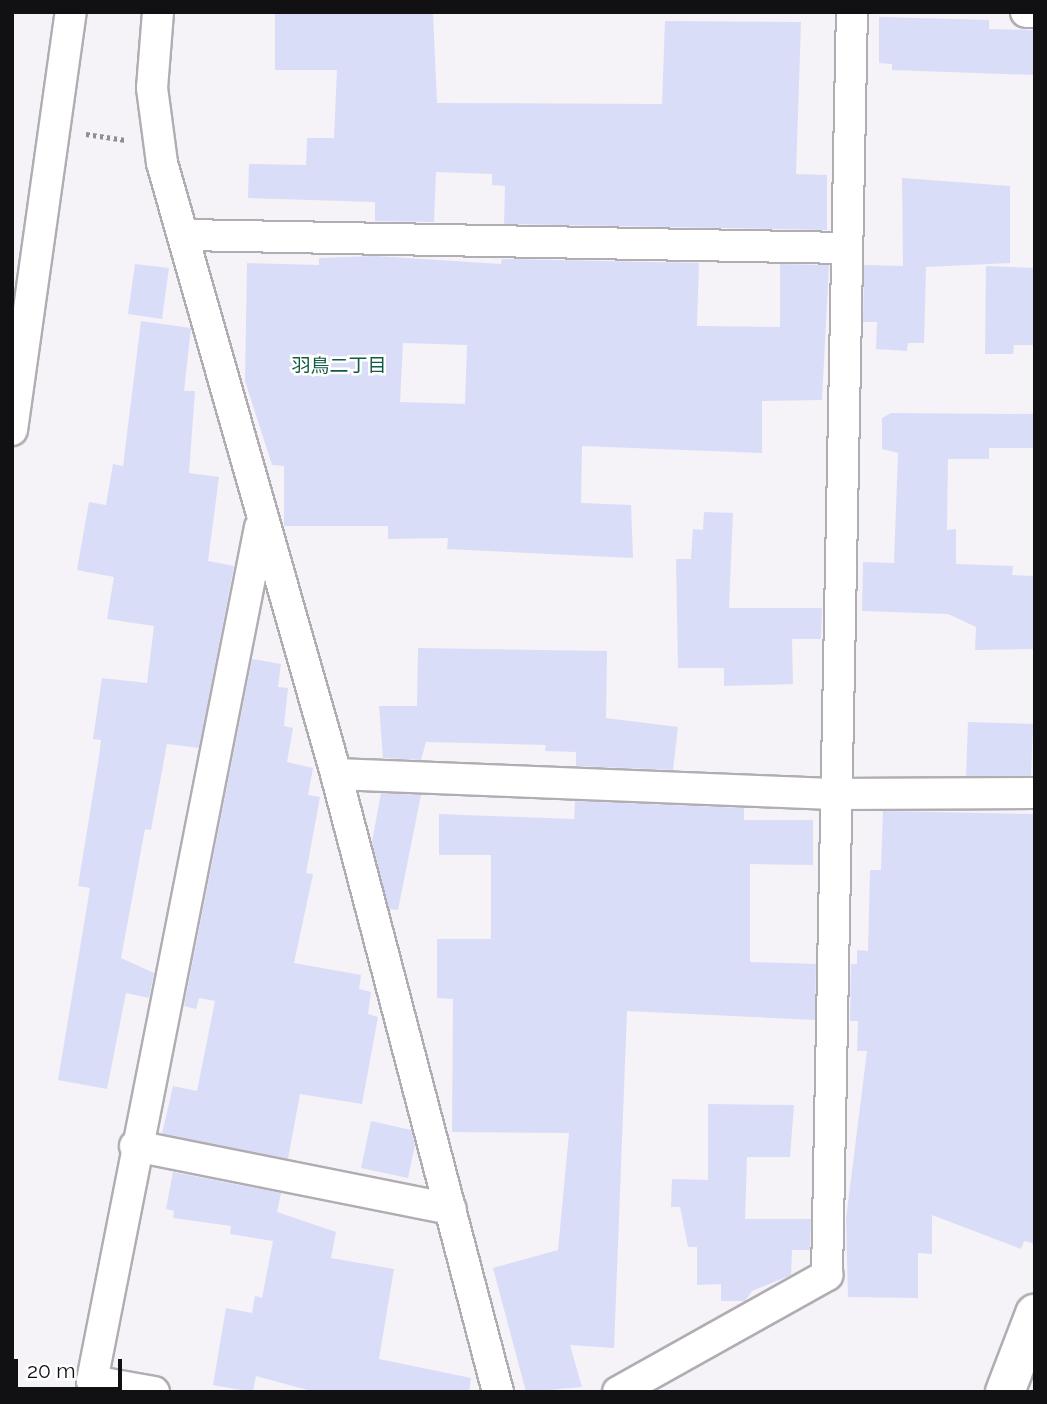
<!DOCTYPE html>
<meta charset="utf-8">
<style>
body{margin:0}
#map{position:relative;width:1047px;height:1404px;overflow:hidden;background:#f5f2f8;font-family:Raleway,"Noto Sans JP",sans-serif}
div>[style]{position:absolute}
[style*='--x']{left:calc(var(--x)*1px);top:calc(var(--y)*1px);width:calc(var(--w)*1px);rotate:calc(var(--a)*1deg)}
.building>*{inset:0;background:#daddf7}
.path>*{height:4.5px;margin-top:-2.25px;transform-origin:0;background:repeating-linear-gradient(90deg,#908e92 0 3.5px,transparent 0 7px)}
.roads{filter:drop-shadow(2px 0 #b0adb3) drop-shadow(-2px 0 #b0adb3) drop-shadow(0 2px #b0adb3) drop-shadow(0 -2px #b0adb3)}
.minor>*{height:30px;margin:-15px;padding:0 15px;transform-origin:15px;border-radius:15px;background:#fff}
.trunk>*{height:38px;margin:-19px;padding:0 19px;transform-origin:19px;border-radius:19px;background:#fff}
span{translate:-50% -50%;white-space:nowrap;text-align:center;line-height:1.15;-webkit-text-stroke:5px #fff;paint-order:stroke}
.neighbourhood-label{font-size:19px;color:#115b44}
.frame{position:absolute;inset:0;border:14px solid #111012;pointer-events:none}
.scale{position:absolute;left:14px;top:1359px;width:108px;height:32px;box-sizing:border-box;border:4px solid #111012;border-top:0;padding-left:9px;font-size:21px;line-height:24px;white-space:nowrap;color:#111012;-webkit-text-stroke:5px #fff;paint-order:stroke}
</style>
<div id="map">
<div class="building">
<i style="clip-path:polygon(275px 12px,433px 12px,437px 103px,662px 104px,665px 21px,801px 22px,796px 174px,827px 175px,827px 230px,504px 224px,505px 186px,492px 185px,492px 174px,436px 172px,434px 222px,375px 221px,375px 202px,248px 198px,249px 164px,306px 165px,307px 138px,334px 138px,337px 70px,275px 70px)"></i>
<i style="clip-path:polygon(879px 17px,989px 20px,989px 29px,1035px 30px,1035px 75px,892px 70px,892px 64px,879px 63px)"></i>
<i style="clip-path:polygon(902px 178px,1010px 186px,1010px 263px,926px 267px,924px 343px,908px 343px,907px 351px,876px 349px,877px 322px,863px 322px,864px 265px,903px 266px)"></i>
<i style="clip-path:polygon(evenodd,375px 256px,501px 264px,502px 259px,699px 263px,697px 326px,780px 327px,780px 264px,829px 265px,822px 400px,762px 401px,762px 453px,582px 446px,581px 503px,631px 505px,633px 558px,447px 549px,448px 538px,388px 539px,388px 526px,284px 526px,284px 466px,272px 465px,245px 381px,247px 263px,319px 265px,319px 258px,375px 256px,403px 343px,467px 345px,465px 404px,400px 402px,403px 343px)"></i>
<i style="clip-path:polygon(135px 264px,169px 268px,162px 319px,128px 314px)"></i>
<i style="clip-path:polygon(986px 266px,1035px 268px,1033px 345px,1014px 345px,1013px 354px,985px 354px)"></i>
<i style="clip-path:polygon(141px 321px,191px 328px,184px 391px,195px 391px,189px 473px,219px 477px,208px 561px,234px 566px,199px 748px,167px 744px,151px 830px,145px 829px,121px 958px,154px 973px,149px 998px,126px 993px,107px 1089px,58px 1080px,90px 888px,78px 886px,99px 757px,101px 740px,93px 739px,102px 678px,147px 683px,154px 626px,107px 619px,114px 577px,77px 570px,89px 502px,106px 505px,113px 464px,123px 466px)"></i>
<i style="clip-path:polygon(891px 413px,1035px 414px,1035px 448px,989px 448px,989px 459px,948px 459px,947px 530px,956px 529px,956px 564px,1013px 566px,1012px 575px,1035px 576px,1035px 649px,975px 650px,976px 627px,948px 614px,862px 611px,863px 562px,894px 563px,898px 453px,882px 449px,882px 418px)"></i>
<i style="clip-path:polygon(704px 512px,733px 513px,729px 608px,822px 608px,821px 639px,792px 639px,793px 684px,724px 686px,724px 668px,678px 668px,676px 559px,691px 559px,693px 529px,703px 530px)"></i>
<i style="clip-path:polygon(418px 648px,607px 651px,606px 718px,678px 727px,673px 770px,576px 766px,576px 752px,545px 751px,546px 745px,426px 742px,421px 760px,383px 758px,379px 706px,417px 706px)"></i>
<i style="clip-path:polygon(252px 659px,281px 664px,278px 687px,288px 688px,284px 726px,293px 728px,287px 762px,313px 768px,308px 795px,320px 797px,306px 873px,313px 874px,294px 963px,361px 975px,359px 989px,371px 992px,368px 1014px,378px 1017px,362px 1104px,300px 1094px,288px 1159px,162px 1134px,173px 1086px,197px 1091px,215px 1001px,199px 998px,196px 1009px,184px 1006px)"></i>
<i style="clip-path:polygon(968px 722px,1033px 724px,1031px 776px,966px 776px)"></i>
<i style="clip-path:polygon(381px 793px,421px 795px,398px 910px,389px 909px,372px 842px)"></i>
<i style="clip-path:polygon(575px 801px,744px 808px,744px 820px,813px 820px,813px 865px,750px 864px,750px 962px,816px 964px,815px 1020px,627px 1011px,614px 1348px,570px 1345px,582px 1387px,526px 1392px,493px 1268px,558px 1250px,569px 1133px,452px 1132px,453px 999px,437px 998px,437px 939px,491px 939px,491px 855px,439px 855px,439px 814px,574px 819px)"></i>
<i style="clip-path:polygon(883px 811px,1035px 814px,1035px 1244px,1024px 1241px,1021px 1249px,932px 1215px,932px 1254px,918px 1253px,918px 1298px,848px 1297px,846px 1219px,867px 1051px,857px 1051px,858px 1021px,850px 1021px,851px 964px,857px 964px,857px 950px,868px 951px,870px 870px,881px 870px)"></i>
<i style="clip-path:polygon(708px 1104px,794px 1105px,790px 1157px,747px 1157px,745px 1219px,811px 1219px,810px 1250px,792px 1250px,791px 1275px,752px 1291px,745px 1301px,721px 1301px,721px 1284px,697px 1285px,697px 1247px,688px 1247px,680px 1207px,671px 1207px,672px 1179px,708px 1180px)"></i>
<i style="clip-path:polygon(371px 1121px,411px 1130px,415px 1145px,408px 1178px,361px 1168px)"></i>
<i style="clip-path:polygon(173px 1172px,281px 1193px,277px 1212px,336px 1232px,331px 1258px,394px 1269px,379px 1359px,471px 1378px,469px 1392px,315px 1392px,256px 1376px,253px 1392px,213px 1385px,226px 1308px,252px 1313px,255px 1296px,262px 1298px,273px 1241px,230px 1234px,231px 1226px,173px 1218px,174px 1211px,166px 1209px)"></i>
</div>
<div class="path">
<i style="--x:86;--y:134;--w:40;--a:8.5"></i>
</div>
<div class="roads">
<div class="minor">
<i style="--x:158;--y:12;--w:76;--a:94.5"></i>
<i style="--x:152;--y:88;--w:76;--a:82.4"></i>
<i style="--x:162;--y:163;--w:635;--a:74.1"></i>
<i style="--x:336;--y:774;--w:639;--a:75.31"></i>
<i style="--x:1026;--y:12;--w:9;--a:0"></i>
<i style="--x:186;--y:235;--w:659;--a:1.13"></i>
<i style="--x:12;--y:430;--w:422;--a:-82"></i>
<i style="--x:336;--y:774;--w:499;--a:2.3"></i>
<i style="--x:835;--y:794;--w:200;--a:-0.3"></i>
<i style="--x:135;--y:1146;--w:322;--a:11.3"></i>
<i style="--x:154;--y:1392;--w:63;--a:-169.9"></i>
<i style="--x:92;--y:1381;--w:870;--a:-78.87"></i>
<i style="--x:618;--y:1392;--w:240;--a:-29.2"></i>
<i style="--x:827;--y:1275;--w:1263;--a:-88.87"></i>
</div>
<div class="trunk">
<i style="--x:1005;--y:1392;--w:84;--a:-69"></i>
</div>
</div>
<div class="neighbourhood-label">
<span style="left:339px;top:366px">羽鳥二丁目</span>
</div>
<div class="frame"></div>
<div class="scale">20 m</div>
</div>
